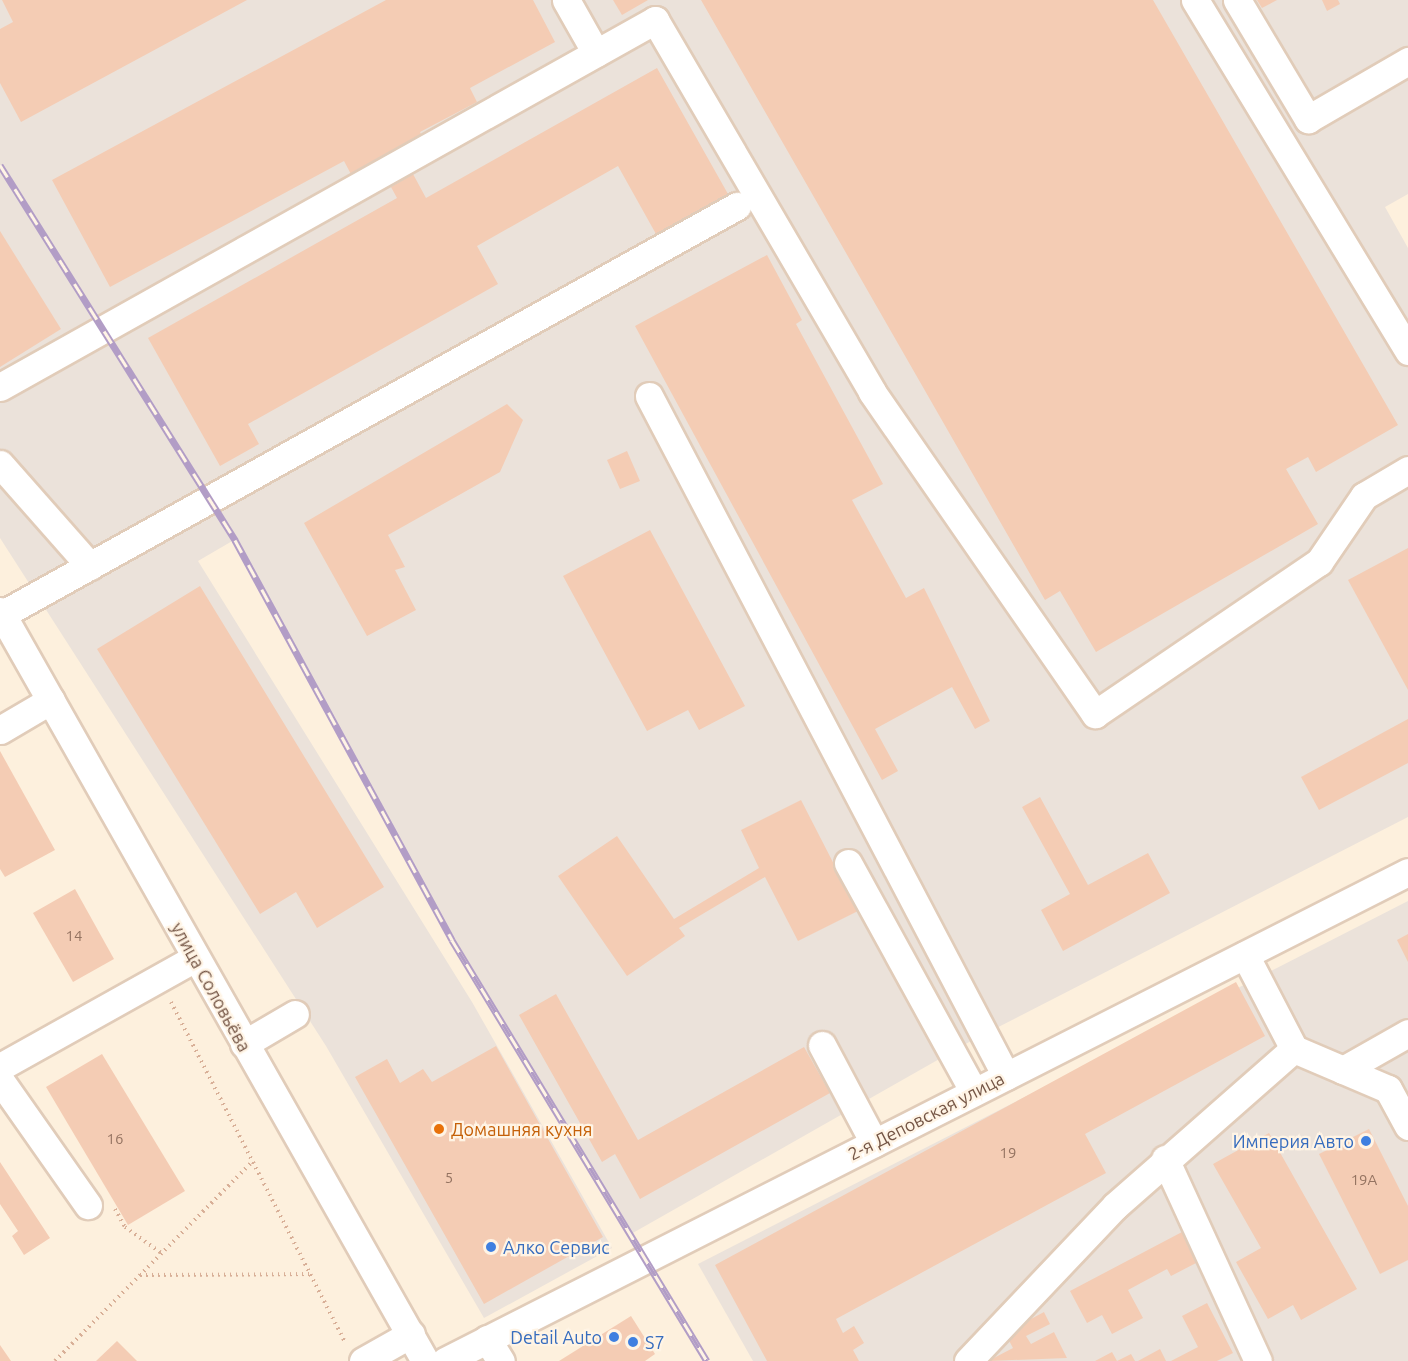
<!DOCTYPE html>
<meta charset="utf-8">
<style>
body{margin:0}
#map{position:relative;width:1408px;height:1361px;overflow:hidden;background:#fdf0dd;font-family:Ubuntu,sans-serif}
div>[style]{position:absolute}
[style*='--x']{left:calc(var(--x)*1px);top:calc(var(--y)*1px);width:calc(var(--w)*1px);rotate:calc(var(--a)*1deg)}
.industrial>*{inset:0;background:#ebe2da}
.building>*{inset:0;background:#f4ccb4}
.path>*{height:4px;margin-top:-2px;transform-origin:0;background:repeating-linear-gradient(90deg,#d8af97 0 1.5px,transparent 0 6px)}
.roads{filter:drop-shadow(2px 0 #e1ccb9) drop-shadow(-2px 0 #e1ccb9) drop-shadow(0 2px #e1ccb9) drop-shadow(0 -2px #e1ccb9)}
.minor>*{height:27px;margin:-13.5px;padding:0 13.5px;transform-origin:13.5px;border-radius:13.5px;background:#fff}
.rail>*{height:7px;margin-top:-3.5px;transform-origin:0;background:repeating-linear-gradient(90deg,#fff4e5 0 14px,#b29dc6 0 28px);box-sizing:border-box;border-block:2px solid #b29dc6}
.dots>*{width:16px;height:16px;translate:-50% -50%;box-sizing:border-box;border:3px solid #fff4e5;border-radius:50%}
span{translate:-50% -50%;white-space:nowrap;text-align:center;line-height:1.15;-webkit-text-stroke:4.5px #fff4e5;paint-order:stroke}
.number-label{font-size:15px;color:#947361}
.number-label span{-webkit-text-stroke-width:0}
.street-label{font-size:18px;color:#745545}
.food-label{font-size:18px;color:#c56008}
.left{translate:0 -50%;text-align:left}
.shop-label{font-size:18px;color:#366cbe}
.right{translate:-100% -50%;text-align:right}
</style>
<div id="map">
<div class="industrial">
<i style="clip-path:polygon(0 0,1408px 0,1408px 194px,1385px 207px,1408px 248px,1408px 817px,971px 1041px,631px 1234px,426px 893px,234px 540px,198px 561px,472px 1002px,612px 1248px,484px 1318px,326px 1046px,0 538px)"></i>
<i style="clip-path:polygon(1408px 901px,1408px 1361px,753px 1361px,698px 1264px)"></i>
</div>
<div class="building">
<i style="clip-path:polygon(2px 0,247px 0,21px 122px,0 83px,0 29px,13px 22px)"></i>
<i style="clip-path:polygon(386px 0,533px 0,555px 42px,470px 88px,477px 102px,420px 132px,424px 140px,353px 178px,344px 161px,110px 287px,52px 180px)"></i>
<i style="clip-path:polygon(613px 0,648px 0,622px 15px)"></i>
<i style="clip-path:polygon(701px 0,1153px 0,1398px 425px,1316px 472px,1308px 457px,1286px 469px,1318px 524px,1096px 652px,1060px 591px,1045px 600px)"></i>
<i style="clip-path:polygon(1257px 0,1277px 0,1262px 8px)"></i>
<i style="clip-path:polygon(1322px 0,1338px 0,1340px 4px,1327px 11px)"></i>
<i style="clip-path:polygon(657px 68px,728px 194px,656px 234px,618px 166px,477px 246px,498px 284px,248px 424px,259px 444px,220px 466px,148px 338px,397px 198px,391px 187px,413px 174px,426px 198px)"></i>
<i style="clip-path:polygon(0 231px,61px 329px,0 367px)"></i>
<i style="clip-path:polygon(767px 255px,802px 320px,796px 324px,883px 484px,852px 500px,906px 598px,924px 588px,990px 721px,975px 729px,952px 687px,875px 729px,898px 771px,882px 780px,635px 326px)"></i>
<i style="clip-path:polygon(507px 404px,523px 420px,500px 472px,388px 535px,405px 567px,395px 570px,416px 610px,367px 636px,304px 523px)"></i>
<i style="clip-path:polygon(627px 451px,640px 481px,620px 489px,607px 460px)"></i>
<i style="clip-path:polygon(650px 530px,745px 706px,699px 730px,688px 710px,647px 731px,563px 576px)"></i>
<i style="clip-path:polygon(1408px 548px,1408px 690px,1348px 580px)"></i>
<i style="clip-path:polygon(200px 586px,384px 887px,317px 928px,296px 892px,260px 914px,97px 649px)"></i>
<i style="clip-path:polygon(1408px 719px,1408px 763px,1319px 810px,1301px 777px)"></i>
<i style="clip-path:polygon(0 751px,55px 850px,5px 877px,0 869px)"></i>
<i style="clip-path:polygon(1040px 797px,1088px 885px,1148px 853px,1170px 893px,1063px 951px,1041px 910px,1070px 894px,1022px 807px)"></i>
<i style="clip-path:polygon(801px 800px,858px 911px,798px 941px,765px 877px,679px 928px,685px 936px,627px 976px,558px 876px,617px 836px,674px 919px,759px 868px,741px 830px)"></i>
<i style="clip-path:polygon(75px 889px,114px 959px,73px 982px,33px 913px)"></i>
<i style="clip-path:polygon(1408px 934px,1408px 962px,1397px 940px)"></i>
<i style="clip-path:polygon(1236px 982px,1265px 1036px,1085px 1134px,1106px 1173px,836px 1319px,843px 1333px,854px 1326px,864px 1343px,853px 1350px,859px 1361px,767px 1361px,715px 1265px)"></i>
<i style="clip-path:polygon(556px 994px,638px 1140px,804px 1047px,830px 1093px,640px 1199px,615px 1154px,602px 1162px,519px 1015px)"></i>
<i style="clip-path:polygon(496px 1046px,603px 1237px,484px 1304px,355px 1077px,387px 1059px,400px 1083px,423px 1069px,432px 1082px)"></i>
<i style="clip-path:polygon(102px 1054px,185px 1191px,128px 1225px,46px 1087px)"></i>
<i style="clip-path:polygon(1369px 1129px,1408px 1206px,1408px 1260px,1380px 1274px,1319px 1154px)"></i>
<i style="clip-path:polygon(1269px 1133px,1357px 1289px,1301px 1320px,1293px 1305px,1268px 1319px,1236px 1262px,1261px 1248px,1213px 1164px)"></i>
<i style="clip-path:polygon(0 1162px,50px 1238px,24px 1255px,12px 1236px,18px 1231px,0 1204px)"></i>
<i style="clip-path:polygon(1182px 1232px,1198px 1262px,1171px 1276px,1167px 1269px,1128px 1290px,1143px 1318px,1112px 1334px,1102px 1315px,1087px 1323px,1070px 1291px)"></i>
<i style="clip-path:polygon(1207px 1303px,1233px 1353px,1217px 1361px,1171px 1361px,1198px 1347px,1182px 1316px)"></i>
<i style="clip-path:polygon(1044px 1312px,1050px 1324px,1026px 1336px,1031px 1344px,1054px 1332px,1067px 1358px,988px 1361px,1013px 1348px,1005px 1333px)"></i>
<i style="clip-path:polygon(631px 1316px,655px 1354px,645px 1361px,559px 1361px)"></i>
<i style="clip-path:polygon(117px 1341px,137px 1361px,96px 1361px)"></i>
<i style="clip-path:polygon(0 1345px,11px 1361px,0 1361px)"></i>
<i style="clip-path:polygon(1160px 1349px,1166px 1361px,1138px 1361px)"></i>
<i style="clip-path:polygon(1112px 1352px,1117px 1361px,1131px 1354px,1135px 1361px,1095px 1361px)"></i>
</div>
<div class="path">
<i style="--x:171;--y:1002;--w:382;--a:62.9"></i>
<i style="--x:115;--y:1209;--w:21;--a:61"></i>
<i style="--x:125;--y:1227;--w:44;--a:35.8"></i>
<i style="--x:140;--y:1275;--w:169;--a:-0.3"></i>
<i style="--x:55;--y:1361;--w:280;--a:-45.3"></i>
</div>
<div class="roads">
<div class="minor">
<i style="--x:566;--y:0;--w:61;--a:60.5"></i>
<i style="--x:1195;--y:0;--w:411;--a:58.7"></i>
<i style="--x:1237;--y:0;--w:139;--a:59.2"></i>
<i style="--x:1308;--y:119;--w:116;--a:-30.1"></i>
<i style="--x:0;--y:387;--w:751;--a:-29.26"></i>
<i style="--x:655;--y:20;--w:431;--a:59.7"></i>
<i style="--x:872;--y:392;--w:392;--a:55.3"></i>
<i style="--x:1095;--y:714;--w:271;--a:-34.2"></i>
<i style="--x:1319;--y:562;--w:80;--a:-55.7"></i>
<i style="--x:1364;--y:496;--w:51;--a:-30.6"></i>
<i style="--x:649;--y:396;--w:768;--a:62.3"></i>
<i style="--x:0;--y:464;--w:136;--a:48.6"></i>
<i style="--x:0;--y:611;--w:862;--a:60.46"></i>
<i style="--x:3;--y:614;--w:840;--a:-29.07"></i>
<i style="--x:0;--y:730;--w:59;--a:-30.5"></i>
<i style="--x:848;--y:863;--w:261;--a:61.2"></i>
<i style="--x:244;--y:1044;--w:59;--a:-30.5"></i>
<i style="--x:822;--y:1045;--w:111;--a:62"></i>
<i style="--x:1294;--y:1049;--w:102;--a:23.1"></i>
<i style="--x:1388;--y:1089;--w:42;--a:61.6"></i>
<i style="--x:0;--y:1067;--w:223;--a:-29.2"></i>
<i style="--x:1343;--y:1070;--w:75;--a:-29.6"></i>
<i style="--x:0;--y:1080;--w:153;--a:54.9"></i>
<i style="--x:1165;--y:1159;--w:222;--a:65.3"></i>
<i style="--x:487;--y:1339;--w:26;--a:58"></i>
<i style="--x:363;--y:1361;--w:55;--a:-29.4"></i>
<i style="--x:445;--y:1361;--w:1080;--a:-26.92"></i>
<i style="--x:968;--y:1361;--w:214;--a:-46.5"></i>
<i style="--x:1115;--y:1206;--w:238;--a:-41.3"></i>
<i style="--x:1294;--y:1049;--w:106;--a:-117.5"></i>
</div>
</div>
<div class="rail">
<i style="--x:0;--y:165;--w:443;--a:57.9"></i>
<i style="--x:235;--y:540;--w:455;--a:61.5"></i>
<i style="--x:452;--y:940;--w:492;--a:58.8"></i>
</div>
<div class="dots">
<i style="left:439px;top:1129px;background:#e8710a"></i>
<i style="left:1366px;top:1141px;background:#3f7fe0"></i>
<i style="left:491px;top:1247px;background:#3f7fe0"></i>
<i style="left:614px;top:1337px;background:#3f7fe0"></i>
<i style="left:633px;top:1342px;background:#3f7fe0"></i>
</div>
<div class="number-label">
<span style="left:74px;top:936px">14</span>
<span style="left:115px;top:1139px">16</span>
<span style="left:1008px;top:1153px">19</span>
<span style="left:449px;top:1178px">5</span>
<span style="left:1364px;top:1180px">19А</span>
</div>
<div class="street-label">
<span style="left:211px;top:987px;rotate:61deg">улица Соловьёва</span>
<span style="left:926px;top:1116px;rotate:-27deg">2-я Деповская улица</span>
</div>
<div class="food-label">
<span class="left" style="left:451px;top:1129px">Домашняя кухня</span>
</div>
<div class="shop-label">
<span class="right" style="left:1354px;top:1141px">Империя Авто</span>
<span class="left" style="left:503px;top:1247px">Алко Сервис</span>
<span class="right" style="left:602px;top:1337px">Detail Auto</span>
<span class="left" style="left:645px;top:1342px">S7</span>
</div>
</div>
